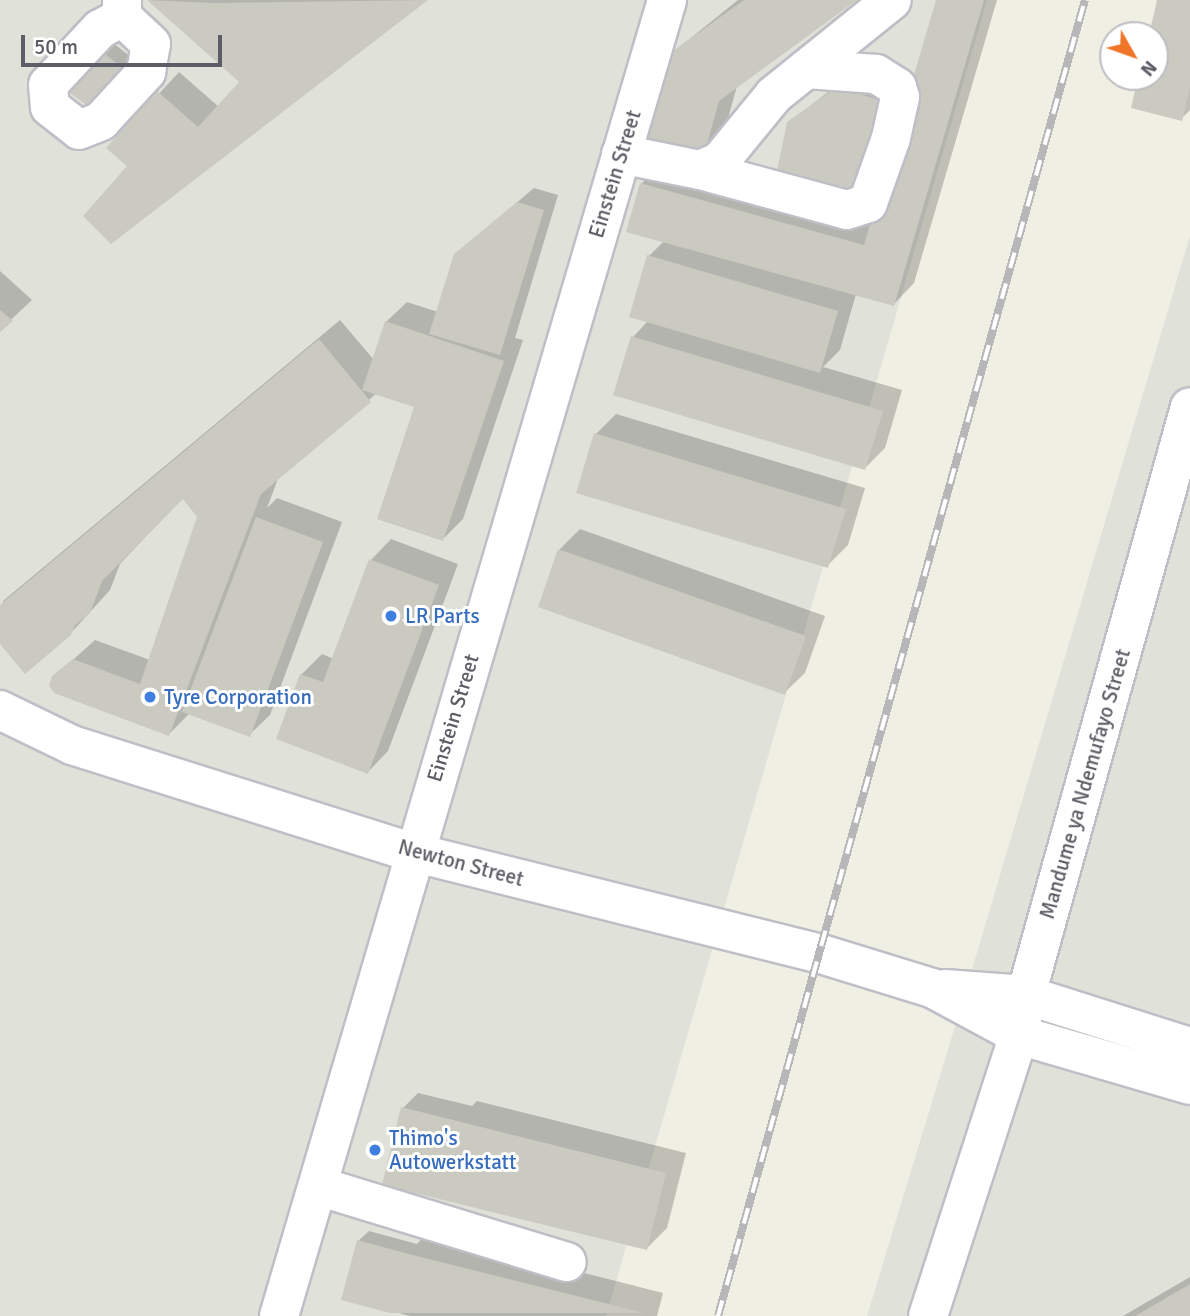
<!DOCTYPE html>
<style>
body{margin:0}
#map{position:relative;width:1190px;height:1316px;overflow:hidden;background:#efefe4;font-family:Signika,sans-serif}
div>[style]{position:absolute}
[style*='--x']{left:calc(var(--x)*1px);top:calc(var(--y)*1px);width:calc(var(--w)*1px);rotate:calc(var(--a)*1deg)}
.industrial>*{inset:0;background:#e0e1d9}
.shadow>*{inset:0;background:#0003}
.building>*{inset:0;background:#cacac1}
.roads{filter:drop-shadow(2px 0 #bebfc6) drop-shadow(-2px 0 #bebfc6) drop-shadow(0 2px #bebfc6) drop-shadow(0 -2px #bebfc6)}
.minor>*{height:38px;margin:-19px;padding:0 19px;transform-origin:19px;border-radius:19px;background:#fff}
.rail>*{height:8px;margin-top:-4px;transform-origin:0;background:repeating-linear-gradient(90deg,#fff 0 16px,#b7b7b9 0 32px);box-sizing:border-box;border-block:2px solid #b7b7b9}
.dots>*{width:19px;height:19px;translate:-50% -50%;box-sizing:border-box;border:4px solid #fff;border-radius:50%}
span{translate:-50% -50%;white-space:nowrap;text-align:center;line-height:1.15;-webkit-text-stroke:6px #fff;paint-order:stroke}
.street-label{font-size:21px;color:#5c5d66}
.shop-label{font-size:21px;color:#366cbe}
.left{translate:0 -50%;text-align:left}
.north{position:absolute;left:1099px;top:21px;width:70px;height:70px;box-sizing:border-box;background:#fff;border:2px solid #bebec2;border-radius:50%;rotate:130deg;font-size:19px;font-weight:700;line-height:28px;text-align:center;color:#5c5d66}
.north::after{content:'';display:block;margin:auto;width:24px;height:32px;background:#f17528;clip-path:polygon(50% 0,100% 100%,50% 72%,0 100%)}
.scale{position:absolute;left:21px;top:35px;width:201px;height:32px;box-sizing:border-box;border:4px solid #5c5d66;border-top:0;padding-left:9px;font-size:21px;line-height:24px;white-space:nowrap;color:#5c5d66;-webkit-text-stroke:5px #fff;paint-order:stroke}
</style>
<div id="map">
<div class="industrial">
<i style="clip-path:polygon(0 0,987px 0,606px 1316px,0 1316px)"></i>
<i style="clip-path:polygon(1190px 236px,1190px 1316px,867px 1316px,956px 1023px)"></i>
</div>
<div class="shadow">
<i style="clip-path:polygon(150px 0,425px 0,111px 242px,130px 166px,109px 148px,179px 72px,219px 107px,242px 82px)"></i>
<i style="clip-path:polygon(738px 0,854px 0,737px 86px,722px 140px,701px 160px,661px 62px)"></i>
<i style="clip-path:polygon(938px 0,997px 0,914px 283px,894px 304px,856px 294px,840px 350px,823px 367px,902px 390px,885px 448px,865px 468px,633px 337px,648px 321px,649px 256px,664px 241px,641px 184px,662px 164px,872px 222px)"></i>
<i style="clip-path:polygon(1159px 0,1190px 0,1190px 110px,1181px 119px,1140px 77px,1155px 77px,1155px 35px,1151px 35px)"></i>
<i style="clip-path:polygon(108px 39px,136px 61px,103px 98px,64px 86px)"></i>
<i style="clip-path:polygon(855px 71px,906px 89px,873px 182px,788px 123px)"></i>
<i style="clip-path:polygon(534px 188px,558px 195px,515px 338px,523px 340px,463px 519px,443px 539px,417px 406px,377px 393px,279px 476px,267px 508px,277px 498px,342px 522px,270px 715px,249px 735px,190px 713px,169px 734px,54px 677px,95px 640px,150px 660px,199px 517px,183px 497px,120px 564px,110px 590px,70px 634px,0 642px,3px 601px,340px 320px,374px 360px,386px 322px,407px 302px,438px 312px,455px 255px)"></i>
<i style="clip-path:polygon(0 271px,32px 300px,0 330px)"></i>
<i style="clip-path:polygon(616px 414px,865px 488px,848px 545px,827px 566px,596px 434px)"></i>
<i style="clip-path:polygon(580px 529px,825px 616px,805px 673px,784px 693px,540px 606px,560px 549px)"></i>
<i style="clip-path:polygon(391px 539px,458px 564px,388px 751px,368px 772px,278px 738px,301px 675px,322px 654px,334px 659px,371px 560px)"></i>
<i style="clip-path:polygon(418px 1093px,472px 1106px,477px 1101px,686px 1153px,667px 1228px,647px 1248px,403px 1108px)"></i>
<i style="clip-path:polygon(369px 1231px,417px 1244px,427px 1233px,663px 1293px,657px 1316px,410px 1316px,392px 1311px,358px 1241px)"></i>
<i style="clip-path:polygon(1190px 1277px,1190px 1316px,1123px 1316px)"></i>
</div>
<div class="building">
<i style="clip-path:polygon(147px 0,212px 3px,428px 0,111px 244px,83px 216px,127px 166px,106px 148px,157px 91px,198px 127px,239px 82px)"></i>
<i style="clip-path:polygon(744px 0,857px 0,719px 101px,702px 162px,636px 144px,659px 61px)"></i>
<i style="clip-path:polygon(936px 0,984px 0,894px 306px,626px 232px,640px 183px,864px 245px)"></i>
<i style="clip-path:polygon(1157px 0,1190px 0,1190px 88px,1182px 121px,1131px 108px,1138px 77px,1155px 77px,1155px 35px,1149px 35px)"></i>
<i style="clip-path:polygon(96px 47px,128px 72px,93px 110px,62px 87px)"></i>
<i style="clip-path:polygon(838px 86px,892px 105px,858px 199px,777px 171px,787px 122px)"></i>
<i style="clip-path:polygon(517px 202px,544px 210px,500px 355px,429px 334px,454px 254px)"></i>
<i style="clip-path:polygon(647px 255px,838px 311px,820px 373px,629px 317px)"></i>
<i style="clip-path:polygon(0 310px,13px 321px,0 332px)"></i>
<i style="clip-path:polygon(385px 321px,504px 361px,443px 541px,377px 519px,414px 407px,362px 390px)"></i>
<i style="clip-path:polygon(631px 336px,883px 411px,865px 470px,613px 395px)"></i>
<i style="clip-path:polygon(319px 339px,371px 402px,261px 494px,169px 736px,54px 693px,49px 686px,52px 676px,73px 659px,140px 684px,197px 517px,183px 499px,102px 581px,90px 613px,75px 625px,71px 635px,25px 674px,0 644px,0 605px)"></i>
<i style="clip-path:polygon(594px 433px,846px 509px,828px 568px,576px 493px)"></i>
<i style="clip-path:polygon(256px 517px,323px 542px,250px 737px,182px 712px)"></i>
<i style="clip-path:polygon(558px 549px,806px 636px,785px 695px,538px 607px)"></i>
<i style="clip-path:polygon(369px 559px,439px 585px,368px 774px,276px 739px,300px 674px,323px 682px)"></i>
<i style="clip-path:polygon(401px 1107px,666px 1173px,647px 1250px,382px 1185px)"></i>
<i style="clip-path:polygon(357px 1240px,405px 1253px,644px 1313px,390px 1313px,341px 1300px)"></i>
<i style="clip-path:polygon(1190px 1284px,1190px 1316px,1135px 1316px)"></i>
</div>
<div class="roads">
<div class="minor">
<i style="--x:122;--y:17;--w:25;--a:151"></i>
<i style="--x:100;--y:29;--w:76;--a:132.9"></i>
<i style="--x:48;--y:85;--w:22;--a:85"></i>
<i style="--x:50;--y:107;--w:37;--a:38"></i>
<i style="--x:79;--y:130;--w:24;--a:-22"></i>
<i style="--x:101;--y:121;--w:67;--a:-47.4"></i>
<i style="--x:146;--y:72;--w:28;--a:-80"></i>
<i style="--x:151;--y:44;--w:40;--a:-137"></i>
<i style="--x:122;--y:17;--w:17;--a:-90"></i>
<i style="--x:621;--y:154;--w:81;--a:11.4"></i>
<i style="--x:700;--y:170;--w:22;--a:-24"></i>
<i style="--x:720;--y:161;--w:85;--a:-50.7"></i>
<i style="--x:774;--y:95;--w:151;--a:-38.8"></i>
<i style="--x:700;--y:170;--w:152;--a:15.2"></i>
<i style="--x:847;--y:210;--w:22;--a:-18"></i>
<i style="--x:868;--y:203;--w:69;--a:-70.5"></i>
<i style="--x:891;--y:138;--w:42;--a:-77.6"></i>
<i style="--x:900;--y:97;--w:10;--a:-107"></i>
<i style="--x:897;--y:87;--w:25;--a:-148"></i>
<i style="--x:876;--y:74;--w:70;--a:-175.9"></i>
<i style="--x:0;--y:710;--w:80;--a:25.9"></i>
<i style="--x:72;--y:745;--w:356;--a:17.5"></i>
<i style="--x:412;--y:852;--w:418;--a:14"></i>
<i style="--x:818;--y:953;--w:119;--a:17.1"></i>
<i style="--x:932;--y:988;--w:99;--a:28.4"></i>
<i style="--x:1019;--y:1035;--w:178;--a:16.3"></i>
<i style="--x:945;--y:989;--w:81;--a:4.2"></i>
<i style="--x:1026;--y:995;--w:172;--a:17.6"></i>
<i style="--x:318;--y:1186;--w:260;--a:17"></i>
<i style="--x:279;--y:1316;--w:1372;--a:-73.57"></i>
<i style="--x:928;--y:1316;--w:295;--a:-72.1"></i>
<i style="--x:1019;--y:1035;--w:41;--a:-80.1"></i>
<i style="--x:1026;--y:995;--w:610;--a:-74.42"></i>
</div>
</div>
<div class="rail">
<i style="--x:718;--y:1316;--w:1366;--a:-74.42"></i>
</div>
<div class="dots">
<i style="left:391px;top:616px;background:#3f7fe0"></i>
<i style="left:150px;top:697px;background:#3f7fe0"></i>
<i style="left:375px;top:1150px;background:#3f7fe0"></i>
</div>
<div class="street-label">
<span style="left:615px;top:174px;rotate:-73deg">Einstein Street</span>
<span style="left:453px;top:718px;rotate:-73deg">Einstein Street</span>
<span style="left:1085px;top:784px;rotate:-74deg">Mandume ya Ndemufayo Street</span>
<span style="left:461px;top:863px;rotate:15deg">Newton Street</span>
</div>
<div class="shop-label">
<span class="left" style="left:405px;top:616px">LR Parts</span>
<span class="left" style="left:164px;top:697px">Tyre Corporation</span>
<span class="left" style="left:389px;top:1150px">Thimo's<br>Autowerkstatt</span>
</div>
<div class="north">N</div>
<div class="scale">50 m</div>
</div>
